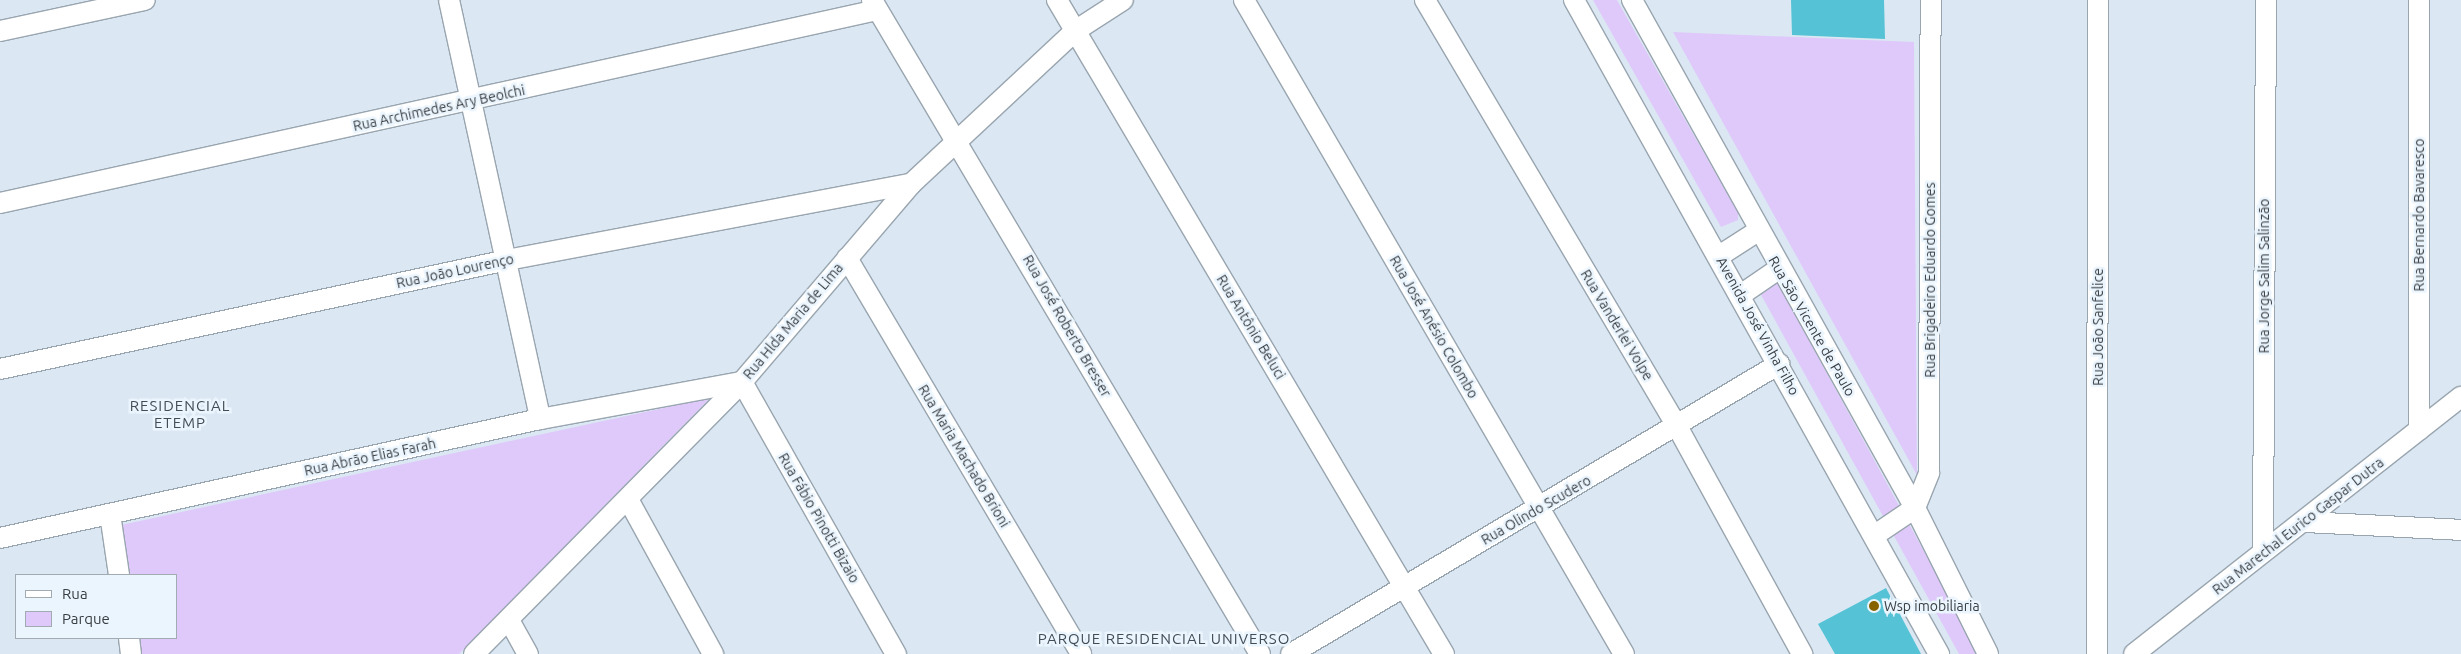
<!DOCTYPE html>
<meta charset="utf-8">
<style>
body{margin:0}
#map{position:relative;width:2461px;height:654px;overflow:hidden;background:#dbe8f3;font-family:Ubuntu,sans-serif}
div>[style]{position:absolute}
[style*='--x']{left:calc(var(--x)*1px);top:calc(var(--y)*1px);width:calc(var(--w)*1px);rotate:calc(var(--a)*1deg)}
.green>*{inset:0;background:#dfc9fa}
.building>*{inset:0;background:#56c2d5}
.roads{filter:drop-shadow(1px 0 #99a5af) drop-shadow(-1px 0 #99a5af) drop-shadow(0 1px #99a5af) drop-shadow(0 -1px #99a5af)}
.minor>*{height:20px;margin:-10px;padding:0 10px;transform-origin:10px;border-radius:10px;background:#fff}
.dots>*{width:14px;height:14px;translate:-50% -50%;box-sizing:border-box;border:2px solid #ebf5fe;border-radius:50%}
span{translate:-50% -50%;white-space:nowrap;text-align:center;line-height:1.15;-webkit-text-stroke:5px #ebf5fe;paint-order:stroke}
.street-label{font-size:14px;color:#383d41}
.poi-label{font-size:14px;color:#383d41}
.left{translate:0 -50%;text-align:left}
.neighbourhood-label{font-size:15px;color:#414c55;letter-spacing:1px}
.legend{position:absolute;left:15px;top:574px;width:162px;height:65px;box-sizing:border-box;background:#ebf5fe;border:1px solid #a3abb2;margin:0;padding:6px 9px;list-style:none;font-size:15px;color:#383d41}
.legend li{display:flex;align-items:center;gap:10px;height:25px}
.legend b{width:25px;border:1px solid #a3abb2}
</style>
<div id="map">
<div class="green">
<i style="clip-path:polygon(1593px 0,1617px 0,1738px 213px,1738px 220px,1721px 227px)"></i>
<i style="clip-path:polygon(1673px 32px,1914px 42px,1917px 475px)"></i>
<i style="clip-path:polygon(1769px 281px,1777px 282px,1980px 654px,1959px 654px,1760px 293px)"></i>
<i style="clip-path:polygon(710px 398px,459px 654px,138px 654px,136px 638px,176px 638px,176px 575px,127px 575px,121px 525px)"></i>
</div>
<div class="building">
<i style="clip-path:polygon(1791px 0,1884px 0,1885px 39px,1792px 35px)"></i>
<i style="clip-path:polygon(1886px 588px,1921px 654px,1835px 654px,1818px 624px)"></i>
</div>
<div class="roads">
<div class="minor">
<i style="--x:449;--y:0;--w:429;--a:77.7"></i>
<i style="--x:872;--y:0;--w:760;--a:59.32"></i>
<i style="--x:1057;--y:0;--w:760;--a:59.39"></i>
<i style="--x:1244;--y:0;--w:756;--a:59.84"></i>
<i style="--x:1425;--y:0;--w:497;--a:59.4"></i>
<i style="--x:1678;--y:428;--w:258;--a:61.2"></i>
<i style="--x:1574;--y:0;--w:749;--a:60.83"></i>
<i style="--x:1632;--y:0;--w:582;--a:60.88"></i>
<i style="--x:1915;--y:508;--w:163;--a:63.4"></i>
<i style="--x:2419;--y:0;--w:430;--a:90"></i>
<i style="--x:0;--y:31;--w:148;--a:-12.1"></i>
<i style="--x:0;--y:203;--w:898;--a:-12.41"></i>
<i style="--x:1719;--y:256;--w:46;--a:-32.7"></i>
<i style="--x:847;--y:258;--w:460;--a:59.4"></i>
<i style="--x:1742;--y:294;--w:46;--a:-34.4"></i>
<i style="--x:0;--y:369;--w:519;--a:-12.13"></i>
<i style="--x:507;--y:260;--w:411;--a:-10.7"></i>
<i style="--x:629;--y:501;--w:175;--a:61.2"></i>
<i style="--x:110;--y:514;--w:62;--a:81.6"></i>
<i style="--x:2305;--y:522;--w:156;--a:2.9"></i>
<i style="--x:1875;--y:535;--w:48;--a:-34"></i>
<i style="--x:1915;--y:508;--w:38;--a:-68"></i>
<i style="--x:1929;--y:473;--w:473;--a:-89.8"></i>
<i style="--x:0;--y:538;--w:553;--a:-12.43"></i>
<i style="--x:540;--y:419;--w:205;--a:-10.4"></i>
<i style="--x:742;--y:382;--w:313;--a:60.5"></i>
<i style="--x:2263;--y:552;--w:552;--a:-89.69"></i>
<i style="--x:509;--y:620;--w:39;--a:61"></i>
<i style="--x:129;--y:638;--w:16;--a:83"></i>
<i style="--x:474;--y:654;--w:382;--a:-45.4"></i>
<i style="--x:742;--y:382;--w:260;--a:-49.5"></i>
<i style="--x:911;--y:184;--w:224;--a:-43"></i>
<i style="--x:1075;--y:31;--w:57;--a:-32.9"></i>
<i style="--x:1291;--y:654;--w:568;--a:-30.72"></i>
<i style="--x:2097;--y:654;--w:654;--a:-89.91"></i>
<i style="--x:2134;--y:654;--w:416;--a:-38.2"></i>
</div>
</div>
<div class="dots">
<i style="left:1874px;top:606px;background:#876300"></i>
</div>
<div class="street-label">
<span style="left:439px;top:108px;rotate:-12deg">Rua Archimedes Ary Beolchi</span>
<span style="left:2419px;top:215px;rotate:-90deg">Rua Bernardo Bavaresco</span>
<span style="left:455px;top:271px;rotate:-12deg">Rua João Lourenço</span>
<span style="left:2264px;top:276px;rotate:-90deg">Rua Jorge Salim Salinzão</span>
<span style="left:1930px;top:280px;rotate:-90deg">Rua Brigadeiro Eduardo Gomes</span>
<span style="left:793px;top:321px;rotate:-50deg">Rua Hlda Maria de Lima</span>
<span style="left:1617px;top:325px;rotate:59deg">Rua Vanderlei Volpe</span>
<span style="left:1067px;top:326px;rotate:60deg">Rua José Roberto Bresser</span>
<span style="left:1758px;top:326px;rotate:61deg">Avenida José Vinha Filho</span>
<span style="left:1812px;top:326px;rotate:60deg">Rua São Vicente de Paulo</span>
<span style="left:1251px;top:327px;rotate:59deg">Rua Antônio Beluci</span>
<span style="left:1434px;top:327px;rotate:60deg">Rua José Anésio Colombo</span>
<span style="left:2098px;top:327px;rotate:-90deg">Rua João Sanfelice</span>
<span style="left:964px;top:456px;rotate:59deg">Rua Maria Machado Brioni</span>
<span style="left:370px;top:457px;rotate:-12deg">Rua Abrão Elias Farah</span>
<span style="left:1536px;top:510px;rotate:-30deg">Rua Olindo Scudero</span>
<span style="left:819px;top:518px;rotate:60deg">Rua Fábio Pinotti Bizaio</span>
<span style="left:2298px;top:526px;rotate:-38deg">Rua Marechal Eurico Gaspar Dutra</span>
</div>
<div class="poi-label">
<span class="left" style="left:1884px;top:606px">Wsp imobiliaria</span>
</div>
<div class="neighbourhood-label">
<span style="left:180px;top:414px">RESIDENCIAL<br>ETEMP</span>
<span style="left:1164px;top:639px">PARQUE RESIDENCIAL UNIVERSO</span>
</div>
<ul class="legend">
<li><b style="height:6px;background:#fff"></b>Rua</li>
<li><b style="height:14px;background:#dfc9fa"></b>Parque</li>
</ul>
</div>
